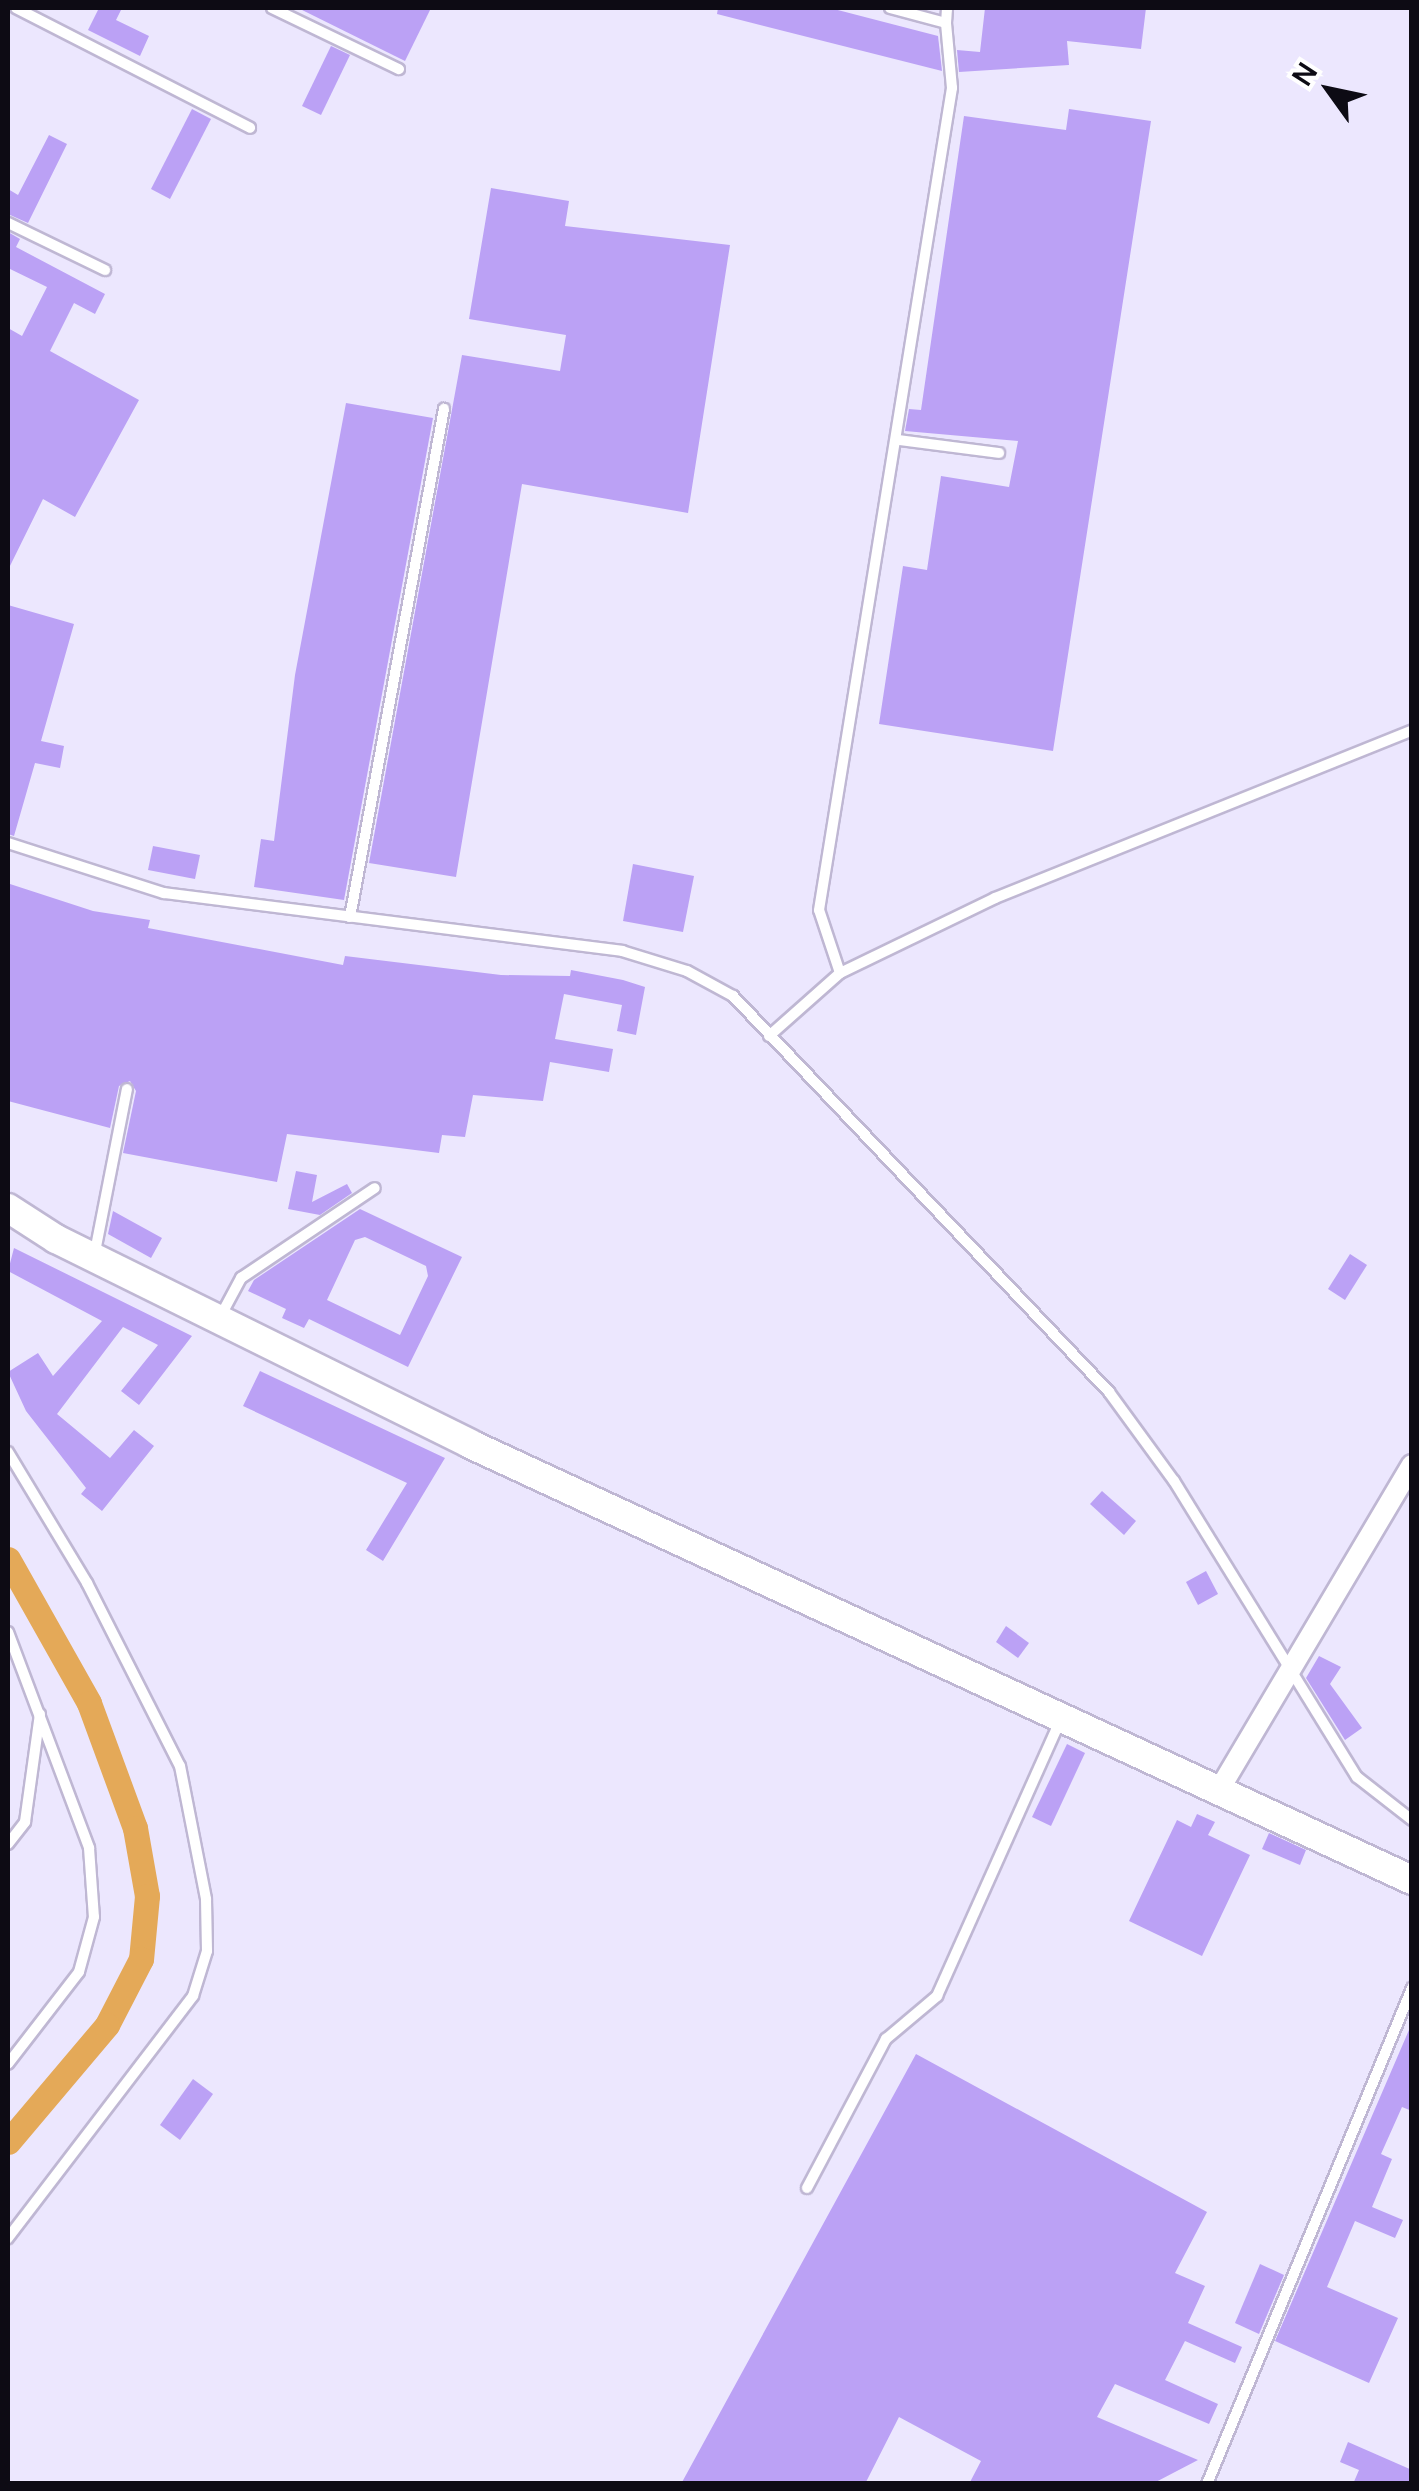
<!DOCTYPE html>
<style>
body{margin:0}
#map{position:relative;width:1419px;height:2491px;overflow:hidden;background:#ece7fe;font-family:Manrope,sans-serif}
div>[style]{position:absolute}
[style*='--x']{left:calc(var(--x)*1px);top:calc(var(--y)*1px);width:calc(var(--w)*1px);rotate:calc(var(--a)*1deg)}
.canal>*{height:25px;margin:-12.5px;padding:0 12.5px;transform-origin:12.5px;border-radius:12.5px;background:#e4a958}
.building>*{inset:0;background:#bba1f5}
.roads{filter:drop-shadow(2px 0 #bfb7d3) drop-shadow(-2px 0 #bfb7d3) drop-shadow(0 2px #bfb7d3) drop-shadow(0 -2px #bfb7d3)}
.lane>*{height:10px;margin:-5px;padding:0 5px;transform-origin:5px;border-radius:5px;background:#fff}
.street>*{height:20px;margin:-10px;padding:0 10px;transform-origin:10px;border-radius:10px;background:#fff}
.secondary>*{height:28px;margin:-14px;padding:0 14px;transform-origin:14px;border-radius:14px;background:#fff}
span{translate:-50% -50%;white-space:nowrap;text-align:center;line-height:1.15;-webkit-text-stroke:8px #fff;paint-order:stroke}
.frame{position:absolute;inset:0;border:10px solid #0d0b14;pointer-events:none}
.north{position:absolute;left:1279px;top:40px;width:100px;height:100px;-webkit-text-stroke:8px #fff;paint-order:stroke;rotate:303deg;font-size:28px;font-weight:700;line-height:40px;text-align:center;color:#0d0b14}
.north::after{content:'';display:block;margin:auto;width:35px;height:45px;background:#0d0b14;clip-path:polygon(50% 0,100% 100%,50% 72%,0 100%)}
</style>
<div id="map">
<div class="canal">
<i style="--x:8;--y:1559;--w:165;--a:60.6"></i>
<i style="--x:89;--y:1703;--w:133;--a:69.8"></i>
<i style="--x:135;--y:1828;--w:69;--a:80"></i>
<i style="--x:147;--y:1896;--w:63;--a:95.4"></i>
<i style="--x:141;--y:1959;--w:74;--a:117.3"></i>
<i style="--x:107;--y:2025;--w:153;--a:130.2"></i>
</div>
<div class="building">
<i style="clip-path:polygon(99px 8px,122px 8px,116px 20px,149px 36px,140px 56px,88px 30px)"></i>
<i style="clip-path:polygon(298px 8px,431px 8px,405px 61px)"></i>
<i style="clip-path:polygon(718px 8px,830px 8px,938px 36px,942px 71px,717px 14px)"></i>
<i style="clip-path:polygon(985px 8px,1146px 8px,1141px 49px,1067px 41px,1069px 65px,959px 72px,957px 50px,980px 52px)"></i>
<i style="clip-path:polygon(331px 46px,350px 55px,321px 115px,302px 106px)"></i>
<i style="clip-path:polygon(192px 109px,211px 119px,170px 199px,151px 189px)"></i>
<i style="clip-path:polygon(1069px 109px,1151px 121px,1053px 751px,879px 724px,903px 566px,927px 570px,941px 476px,1009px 487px,1018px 441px,905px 431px,909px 409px,921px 410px,964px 116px,1066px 130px)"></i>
<i style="clip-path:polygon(49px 135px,67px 144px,28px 223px,8px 214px,8px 189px,18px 195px)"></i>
<i style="clip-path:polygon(491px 188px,569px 201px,565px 226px,730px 245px,688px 513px,522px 484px,456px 877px,369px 863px,462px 355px,560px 371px,566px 335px,469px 319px)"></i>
<i style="clip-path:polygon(8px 232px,20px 239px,16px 247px,105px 294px,95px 314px,74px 303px,50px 351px,139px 400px,75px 517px,43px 499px,8px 570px,8px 328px,22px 336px,47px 287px,8px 268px)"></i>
<i style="clip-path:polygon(346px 403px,433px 418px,344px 900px,254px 887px,261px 839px,274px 841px,295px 675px)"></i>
<i style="clip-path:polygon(8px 605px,74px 624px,41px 741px,64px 746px,60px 768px,35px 763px,14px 836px,8px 834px)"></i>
<i style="clip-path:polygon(153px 846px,200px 855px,195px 879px,148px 870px)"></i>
<i style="clip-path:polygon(633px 864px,694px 876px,683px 932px,623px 921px)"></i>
<i style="clip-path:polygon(10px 884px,93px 911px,150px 920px,148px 928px,343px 965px,345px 956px,501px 975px,570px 976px,571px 970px,623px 980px,645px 987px,636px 1035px,617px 1031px,622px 1005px,564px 994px,555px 1039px,613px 1049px,609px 1072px,550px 1062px,543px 1101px,473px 1095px,465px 1137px,442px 1135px,439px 1153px,287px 1134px,277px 1182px,123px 1153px,136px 1091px,130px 1081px,119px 1086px,110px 1128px,8px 1101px)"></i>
<i style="clip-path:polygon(296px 1171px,317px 1175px,312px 1202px,347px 1184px,352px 1193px,320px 1215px,288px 1209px)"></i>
<i style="clip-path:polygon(evenodd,360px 1209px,462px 1257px,408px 1367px,309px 1319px,304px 1328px,282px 1318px,286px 1309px,248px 1291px,254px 1280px,360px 1209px,365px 1237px,426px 1266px,428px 1276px,400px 1335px,327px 1300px,355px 1240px,365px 1237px)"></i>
<i style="clip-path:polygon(113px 1211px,162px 1238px,151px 1258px,108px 1234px)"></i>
<i style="clip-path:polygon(14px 1248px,192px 1336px,139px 1405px,121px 1391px,158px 1345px,123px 1327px,57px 1414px,110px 1458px,134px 1430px,154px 1446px,102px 1511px,81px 1494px,86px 1488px,26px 1411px,8px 1372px,38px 1353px,53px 1376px,102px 1321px,8px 1271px)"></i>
<i style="clip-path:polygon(1350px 1254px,1367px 1265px,1345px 1300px,1328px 1289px)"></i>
<i style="clip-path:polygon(260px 1371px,445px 1458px,383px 1561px,366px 1550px,407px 1483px,243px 1406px)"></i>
<i style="clip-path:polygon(1102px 1491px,1136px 1521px,1124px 1535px,1090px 1504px)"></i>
<i style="clip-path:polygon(1206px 1571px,1218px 1594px,1198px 1605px,1186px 1582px)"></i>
<i style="clip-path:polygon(1006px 1626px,1029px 1643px,1018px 1658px,996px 1642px)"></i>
<i style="clip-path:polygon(1319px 1656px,1341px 1667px,1330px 1684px,1362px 1728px,1345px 1740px,1306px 1678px)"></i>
<i style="clip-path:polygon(1067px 1744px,1085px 1753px,1051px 1826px,1032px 1817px)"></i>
<i style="clip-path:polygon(1197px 1814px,1215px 1822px,1208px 1835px,1250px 1855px,1202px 1956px,1129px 1921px,1177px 1820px,1191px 1827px)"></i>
<i style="clip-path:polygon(1269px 1833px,1306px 1850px,1300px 1865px,1262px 1849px)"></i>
<i style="clip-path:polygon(1412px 2023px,1412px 2111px,1402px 2107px,1381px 2154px,1392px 2159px,1372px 2207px,1403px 2220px,1395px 2238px,1355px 2221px,1327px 2287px,1398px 2318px,1369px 2383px,1275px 2341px)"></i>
<i style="clip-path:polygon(916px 2054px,1207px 2212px,1175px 2273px,1205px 2286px,1188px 2323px,1242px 2347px,1235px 2363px,1185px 2341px,1165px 2380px,1218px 2404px,1209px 2424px,1115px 2384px,1097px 2417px,1198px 2460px,1152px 2484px,969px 2484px,981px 2461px,899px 2417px,865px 2484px,681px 2484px)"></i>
<i style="clip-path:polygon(193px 2079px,213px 2094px,180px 2140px,160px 2125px)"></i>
<i style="clip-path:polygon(1260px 2264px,1284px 2275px,1259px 2334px,1235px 2323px)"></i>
<i style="clip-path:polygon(1348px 2442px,1412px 2470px,1412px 2484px,1353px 2484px,1359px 2470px,1340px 2462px)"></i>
</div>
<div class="roads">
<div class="lane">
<i style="--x:16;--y:8;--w:263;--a:27.1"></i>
<i style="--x:272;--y:8;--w:141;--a:25.7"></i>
<i style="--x:946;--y:23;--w:15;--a:-86"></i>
<i style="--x:8;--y:223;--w:108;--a:25.9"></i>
<i style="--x:899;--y:440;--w:101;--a:7.4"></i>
<i style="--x:8;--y:843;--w:164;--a:17.8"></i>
<i style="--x:164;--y:893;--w:462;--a:7.2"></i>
<i style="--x:622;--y:951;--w:68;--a:17.1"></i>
<i style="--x:687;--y:971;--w:52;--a:28.5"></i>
<i style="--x:733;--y:996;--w:546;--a:46.48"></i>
<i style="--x:1109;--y:1392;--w:110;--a:53.9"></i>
<i style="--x:1174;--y:1481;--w:348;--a:58.3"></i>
<i style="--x:1357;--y:1777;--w:70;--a:38"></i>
<i style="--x:350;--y:917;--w:517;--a:-79.52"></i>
<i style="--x:840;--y:973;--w:172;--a:-25.8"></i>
<i style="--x:995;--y:898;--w:450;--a:-21.9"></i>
<i style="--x:769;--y:1036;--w:95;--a:-41.6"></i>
<i style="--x:840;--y:973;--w:66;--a:-108.4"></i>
<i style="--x:819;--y:910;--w:833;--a:-80.81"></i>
<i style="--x:952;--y:88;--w:65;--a:-95.3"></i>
<i style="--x:946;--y:23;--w:58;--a:-165"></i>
<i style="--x:94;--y:1257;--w:171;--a:-78.9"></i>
<i style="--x:219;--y:1319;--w:47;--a:-61.8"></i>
<i style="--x:241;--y:1278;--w:161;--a:-33.9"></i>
<i style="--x:8;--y:1452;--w:153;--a:58.9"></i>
<i style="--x:87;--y:1583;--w:205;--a:63.1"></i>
<i style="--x:180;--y:1766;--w:136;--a:78.9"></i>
<i style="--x:206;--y:1899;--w:52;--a:88.9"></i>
<i style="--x:207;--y:1951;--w:47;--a:107.3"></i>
<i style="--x:193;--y:1996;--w:305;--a:127.4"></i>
<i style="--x:8;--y:1632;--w:231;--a:69.4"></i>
<i style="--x:89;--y:1848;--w:69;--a:85.9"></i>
<i style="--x:94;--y:1917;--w:57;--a:105.3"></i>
<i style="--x:79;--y:1972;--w:116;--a:127.7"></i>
<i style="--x:8;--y:1844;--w:28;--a:-52"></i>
<i style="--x:25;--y:1822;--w:109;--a:-82.1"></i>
<i style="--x:807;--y:2188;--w:169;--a:-62.1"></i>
<i style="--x:886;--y:2039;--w:67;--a:-40.1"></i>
<i style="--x:937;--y:1996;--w:301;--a:-65.9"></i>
<i style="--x:1207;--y:2484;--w:537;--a:-67.54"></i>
</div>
<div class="street">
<i style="--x:1219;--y:1790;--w:378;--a:-59.3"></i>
</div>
<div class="secondary">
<i style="--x:8;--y:1208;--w:57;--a:32.9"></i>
<i style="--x:56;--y:1239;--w:462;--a:26.3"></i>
<i style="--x:470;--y:1444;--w:1038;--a:24.84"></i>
</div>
</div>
<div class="frame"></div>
<div class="north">N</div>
</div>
